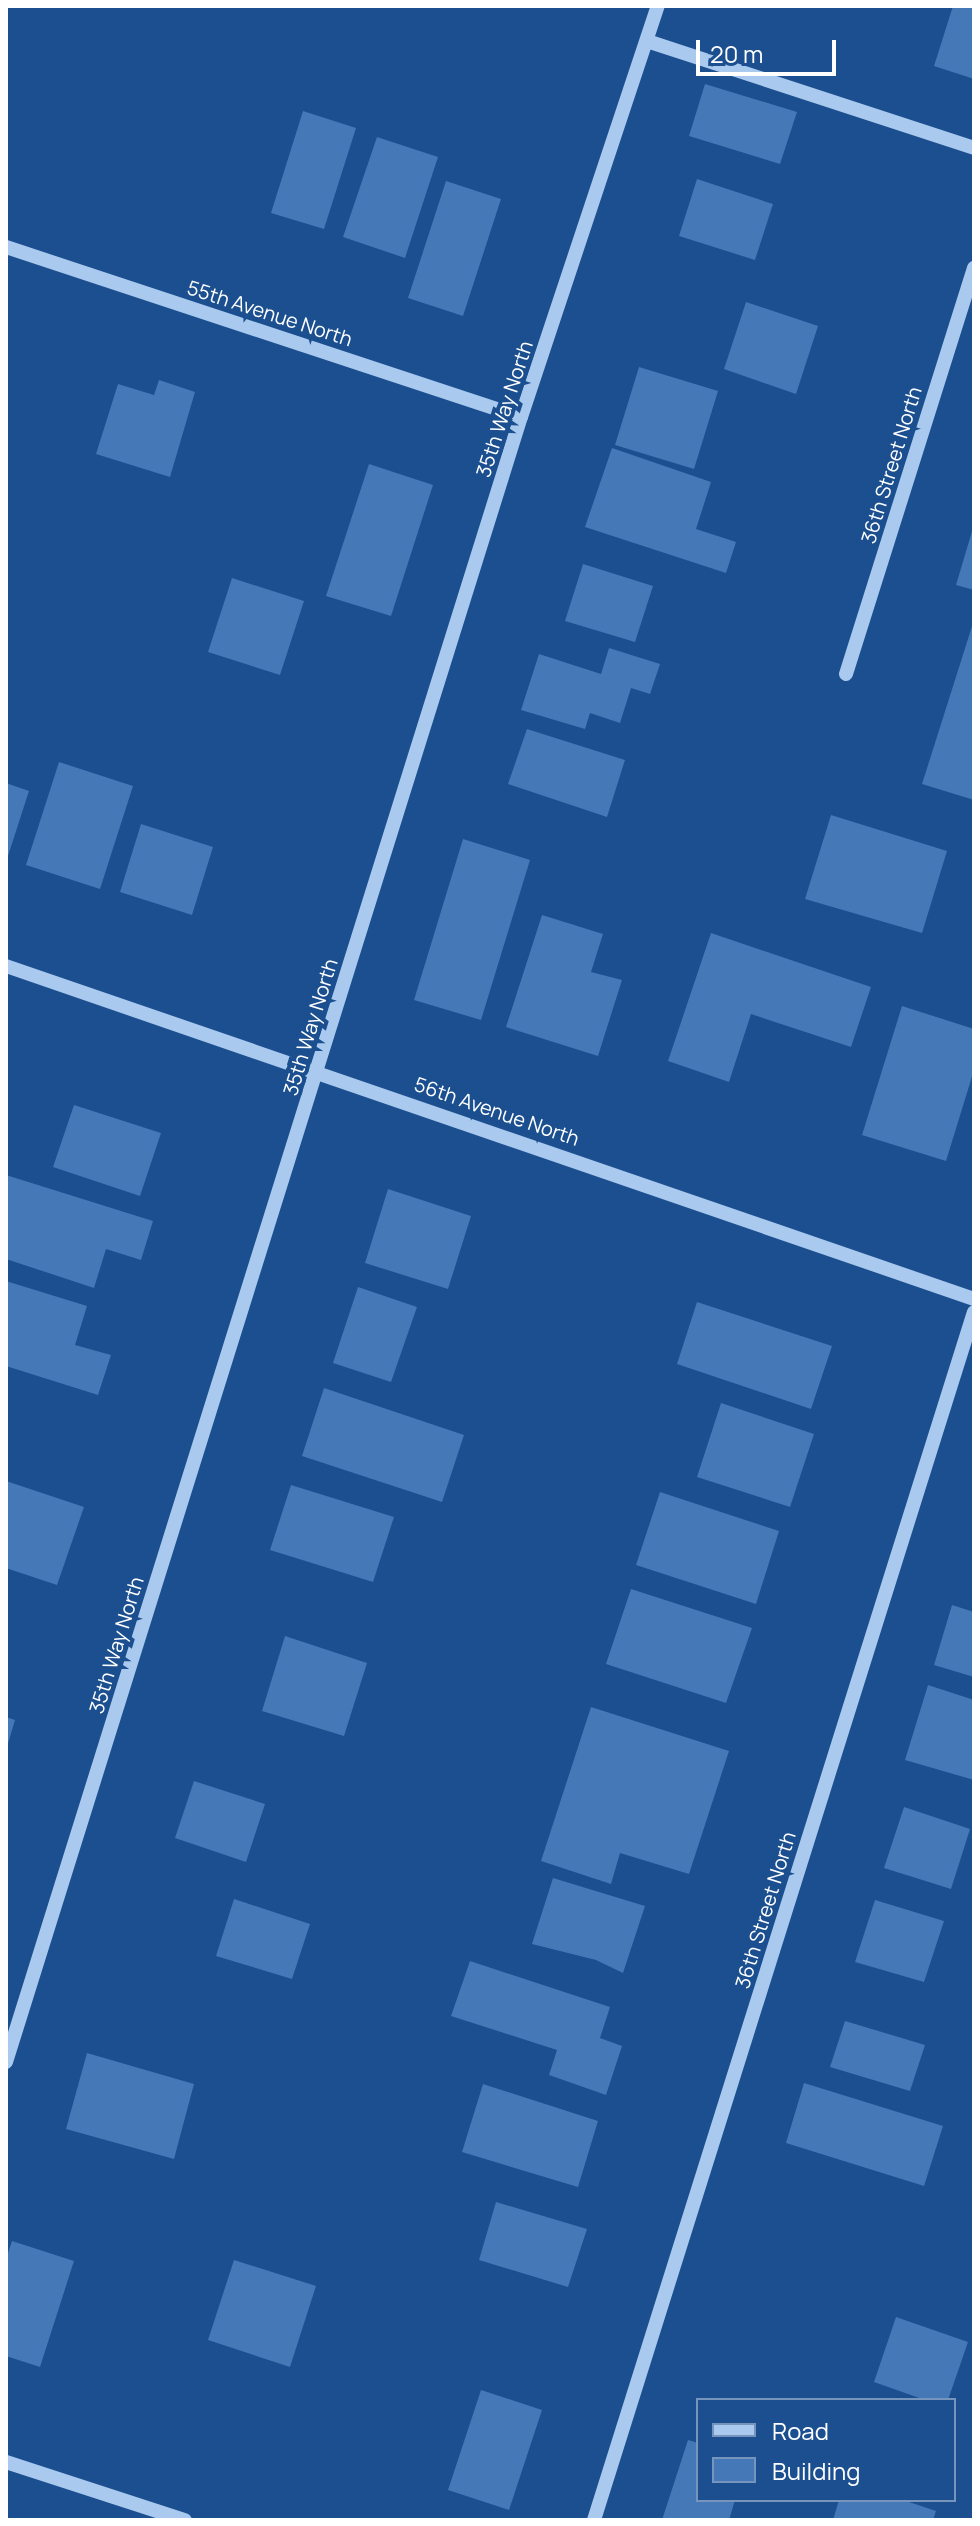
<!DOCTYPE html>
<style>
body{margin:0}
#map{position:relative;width:980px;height:2526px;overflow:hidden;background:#1b4f8f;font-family:Manrope,sans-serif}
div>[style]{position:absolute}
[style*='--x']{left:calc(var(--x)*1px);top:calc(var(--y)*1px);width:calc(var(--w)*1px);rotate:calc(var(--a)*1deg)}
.building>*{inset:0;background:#4478b7}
.minor>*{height:14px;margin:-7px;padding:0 7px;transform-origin:7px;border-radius:7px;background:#a9c9ee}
span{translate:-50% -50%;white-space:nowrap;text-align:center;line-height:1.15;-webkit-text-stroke:8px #1b4f8f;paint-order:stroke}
.street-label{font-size:20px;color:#fff}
.frame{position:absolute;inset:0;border:8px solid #fff;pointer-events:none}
.legend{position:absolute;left:696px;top:2398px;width:260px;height:104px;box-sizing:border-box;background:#1b4f8f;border:2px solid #7695bc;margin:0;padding:10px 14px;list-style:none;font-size:24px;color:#fff}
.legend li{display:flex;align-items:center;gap:16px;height:40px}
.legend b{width:40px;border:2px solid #7695bc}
.scale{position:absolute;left:696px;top:40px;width:140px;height:36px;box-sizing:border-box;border:4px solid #fff;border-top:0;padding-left:10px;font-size:24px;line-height:28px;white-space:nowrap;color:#fff;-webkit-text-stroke:6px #1b4f8f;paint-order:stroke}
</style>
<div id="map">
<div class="building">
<i style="clip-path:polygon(953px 6px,974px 6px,974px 79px,934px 66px)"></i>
<i style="clip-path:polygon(705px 84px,797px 112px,780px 164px,689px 136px)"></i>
<i style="clip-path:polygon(303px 111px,356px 128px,324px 229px,271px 213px)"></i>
<i style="clip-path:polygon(377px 137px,438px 157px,405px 258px,343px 237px)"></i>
<i style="clip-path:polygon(697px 179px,773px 204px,755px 260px,679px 236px)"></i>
<i style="clip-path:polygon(446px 181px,501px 199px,463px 316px,408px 298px)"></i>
<i style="clip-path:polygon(746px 302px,818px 326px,796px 394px,724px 369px)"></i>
<i style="clip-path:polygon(639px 367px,718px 391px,694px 469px,615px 445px)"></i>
<i style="clip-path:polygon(159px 380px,195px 392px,170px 477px,96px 454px,118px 384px,154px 395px)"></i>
<i style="clip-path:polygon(612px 448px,711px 482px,696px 529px,736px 542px,726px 573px,585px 527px)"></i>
<i style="clip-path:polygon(369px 464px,433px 485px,391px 616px,326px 596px)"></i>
<i style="clip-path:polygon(973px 528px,974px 528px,974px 590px,956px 585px)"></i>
<i style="clip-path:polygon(583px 564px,653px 586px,635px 642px,565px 621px)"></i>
<i style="clip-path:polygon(232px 578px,304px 601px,280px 675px,208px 652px)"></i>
<i style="clip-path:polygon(974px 620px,974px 800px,922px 784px)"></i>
<i style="clip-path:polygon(609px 648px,660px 664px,650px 694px,631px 688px,620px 723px,590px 713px,585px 729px,521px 710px,539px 654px,601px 674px)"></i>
<i style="clip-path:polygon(527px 729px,625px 760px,607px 817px,508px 784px)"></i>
<i style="clip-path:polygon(59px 762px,133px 786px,100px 889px,26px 865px)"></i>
<i style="clip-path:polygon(6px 783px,29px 791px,7px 859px,6px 859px)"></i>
<i style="clip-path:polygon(831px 815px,947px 851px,922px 933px,805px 899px)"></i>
<i style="clip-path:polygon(141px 824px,213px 847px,192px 915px,120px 892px)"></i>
<i style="clip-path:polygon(463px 839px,530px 860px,481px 1020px,414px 1000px)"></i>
<i style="clip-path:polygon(542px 915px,603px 934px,591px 972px,622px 980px,598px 1056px,506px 1027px)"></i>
<i style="clip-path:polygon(711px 933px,871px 987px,851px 1047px,751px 1014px,729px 1082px,668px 1061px)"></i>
<i style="clip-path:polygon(902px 1006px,974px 1029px,974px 1070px,946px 1161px,862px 1135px)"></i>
<i style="clip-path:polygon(74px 1105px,161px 1133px,140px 1196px,53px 1167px)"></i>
<i style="clip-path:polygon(6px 1175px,153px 1221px,141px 1260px,106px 1249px,94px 1288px,6px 1259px)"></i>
<i style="clip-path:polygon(388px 1189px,471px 1216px,448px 1289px,365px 1263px)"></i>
<i style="clip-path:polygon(6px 1281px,87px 1306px,75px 1345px,111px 1355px,98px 1395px,6px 1366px)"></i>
<i style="clip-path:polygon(358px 1287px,417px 1307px,391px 1382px,333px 1363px)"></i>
<i style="clip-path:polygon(697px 1302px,832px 1346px,811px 1409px,677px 1364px)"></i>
<i style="clip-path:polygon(324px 1388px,464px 1435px,442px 1502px,302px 1456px)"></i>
<i style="clip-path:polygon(721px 1403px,814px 1434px,790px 1507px,697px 1477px)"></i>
<i style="clip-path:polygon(6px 1481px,84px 1507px,57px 1585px,6px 1568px)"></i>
<i style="clip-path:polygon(291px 1485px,394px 1517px,373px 1582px,270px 1550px)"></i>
<i style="clip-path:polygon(660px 1492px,779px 1531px,756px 1604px,636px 1565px)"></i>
<i style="clip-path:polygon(631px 1589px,752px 1628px,726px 1703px,606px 1664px)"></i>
<i style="clip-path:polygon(952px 1605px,974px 1612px,974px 1677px,934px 1665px)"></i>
<i style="clip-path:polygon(285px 1636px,367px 1663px,344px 1736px,262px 1711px)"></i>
<i style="clip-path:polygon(928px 1685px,974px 1700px,974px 1780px,905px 1760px)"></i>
<i style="clip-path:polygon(591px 1707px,729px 1751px,689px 1874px,620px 1853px,611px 1884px,541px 1861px)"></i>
<i style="clip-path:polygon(6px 1717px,15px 1720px,7px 1747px,6px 1747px)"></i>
<i style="clip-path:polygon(194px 1781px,265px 1804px,246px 1862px,175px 1838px)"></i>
<i style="clip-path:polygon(904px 1807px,970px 1829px,951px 1889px,884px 1868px)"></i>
<i style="clip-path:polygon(553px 1878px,645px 1906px,623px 1973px,596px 1960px,532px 1944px)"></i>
<i style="clip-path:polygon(234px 1899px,310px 1924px,292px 1979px,216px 1956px)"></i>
<i style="clip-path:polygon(875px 1900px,944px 1921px,924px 1982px,855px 1962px)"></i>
<i style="clip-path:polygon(470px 1961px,610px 2007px,600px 2038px,622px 2046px,606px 2095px,549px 2075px,557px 2050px,451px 2016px)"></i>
<i style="clip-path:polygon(845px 2021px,925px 2045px,910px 2091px,830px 2067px)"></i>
<i style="clip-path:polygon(87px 2053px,194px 2084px,174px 2159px,66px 2129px)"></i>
<i style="clip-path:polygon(804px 2083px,943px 2126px,924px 2186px,786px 2143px)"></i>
<i style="clip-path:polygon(483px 2084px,598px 2121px,578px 2187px,462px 2152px)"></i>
<i style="clip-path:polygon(496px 2202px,587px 2229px,568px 2287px,479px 2260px)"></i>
<i style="clip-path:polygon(12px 2241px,74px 2261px,40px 2367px,6px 2356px,6px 2259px)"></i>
<i style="clip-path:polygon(234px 2260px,316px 2286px,290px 2367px,208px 2340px)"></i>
<i style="clip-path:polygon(896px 2317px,968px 2342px,948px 2400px,925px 2400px,874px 2382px)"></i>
<i style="clip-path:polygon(481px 2390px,542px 2410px,509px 2510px,448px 2490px)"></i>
<i style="clip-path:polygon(688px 2440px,698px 2443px,698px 2500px,735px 2500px,729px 2520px,662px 2520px)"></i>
<i style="clip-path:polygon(839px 2500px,903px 2500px,936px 2511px,933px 2520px,833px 2520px)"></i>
</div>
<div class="minor">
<i style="--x:647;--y:41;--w:344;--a:18.1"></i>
<i style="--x:6;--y:247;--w:542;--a:18.27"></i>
<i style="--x:846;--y:674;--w:426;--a:-72.5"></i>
<i style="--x:6;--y:966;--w:1024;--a:18.98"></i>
<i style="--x:6;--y:2062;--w:1724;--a:-72.62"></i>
<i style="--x:521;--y:417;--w:433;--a:-71.6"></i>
<i style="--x:6;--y:2462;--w:188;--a:18"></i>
<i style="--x:594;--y:2520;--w:1266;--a:-72.54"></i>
</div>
<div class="street-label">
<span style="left:270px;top:313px;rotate:18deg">55th Avenue North</span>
<span style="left:504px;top:409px;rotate:-72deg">35th Way North</span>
<span style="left:891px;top:465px;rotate:-73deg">36th Street North</span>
<span style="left:310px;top:1027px;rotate:-73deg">35th Way North</span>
<span style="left:497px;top:1111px;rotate:19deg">56th Avenue North</span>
<span style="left:116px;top:1645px;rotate:-73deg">35th Way North</span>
<span style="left:765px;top:1910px;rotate:-73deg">36th Street North</span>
</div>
<div class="frame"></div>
<ul class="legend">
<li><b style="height:10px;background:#a9c9ee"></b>Road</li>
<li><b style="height:22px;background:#4478b7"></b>Building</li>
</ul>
<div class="scale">20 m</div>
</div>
